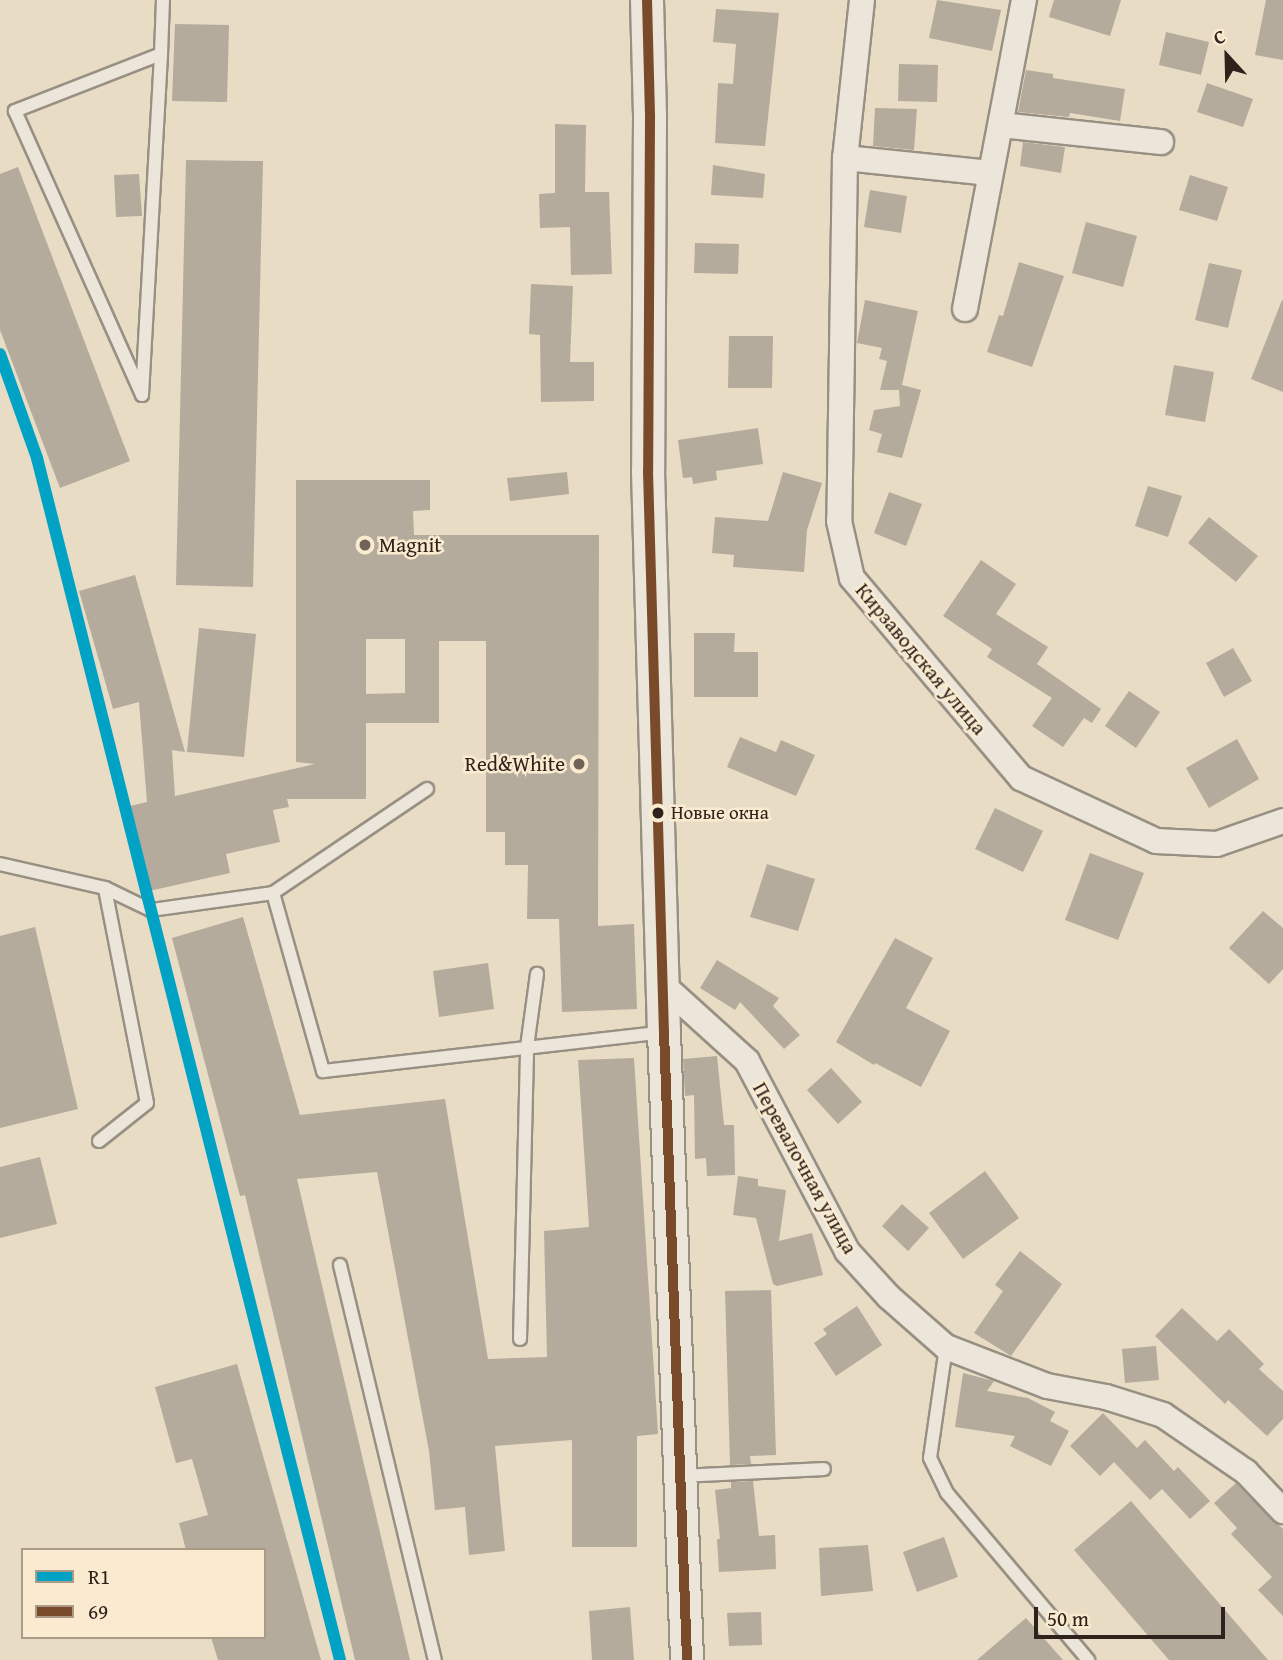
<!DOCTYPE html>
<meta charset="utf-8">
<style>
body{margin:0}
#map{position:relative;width:1283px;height:1660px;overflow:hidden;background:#e8dcc5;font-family:"Gentium Book Plus",serif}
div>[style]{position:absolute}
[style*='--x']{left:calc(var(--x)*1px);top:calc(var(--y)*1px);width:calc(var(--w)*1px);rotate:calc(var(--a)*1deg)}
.building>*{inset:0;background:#b4ab9c}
.roads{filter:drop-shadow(2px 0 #989082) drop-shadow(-2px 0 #989082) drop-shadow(0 2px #989082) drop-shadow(0 -2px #989082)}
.service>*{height:12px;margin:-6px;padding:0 6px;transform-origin:6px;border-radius:6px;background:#ebe5da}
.minor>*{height:24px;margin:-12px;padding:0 12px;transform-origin:12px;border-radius:12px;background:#ebe5da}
.tertiary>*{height:32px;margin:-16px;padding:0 16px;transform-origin:16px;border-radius:16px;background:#ebe5da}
.bus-1>*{height:10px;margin:-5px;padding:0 5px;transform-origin:5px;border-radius:5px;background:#7a4b2a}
.rail-1>*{height:12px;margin:-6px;padding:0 6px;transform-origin:6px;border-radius:6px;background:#02a2c5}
.dots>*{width:19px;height:19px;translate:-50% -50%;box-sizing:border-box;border:4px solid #faebd0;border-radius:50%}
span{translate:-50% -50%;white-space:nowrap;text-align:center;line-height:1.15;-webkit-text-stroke:5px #faebd0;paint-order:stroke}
.bus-label{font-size:19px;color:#2f221c}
.left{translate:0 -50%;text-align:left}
.poi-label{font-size:21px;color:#2f221c}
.right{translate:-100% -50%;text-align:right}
.street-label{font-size:21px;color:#2f221c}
.legend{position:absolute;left:21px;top:1548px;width:245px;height:91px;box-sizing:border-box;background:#faebd0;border:2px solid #a99b88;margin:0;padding:9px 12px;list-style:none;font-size:21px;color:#2f221c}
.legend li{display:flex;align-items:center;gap:14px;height:35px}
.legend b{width:35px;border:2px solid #a99b88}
.north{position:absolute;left:1192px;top:21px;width:70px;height:70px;-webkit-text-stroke:5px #faebd0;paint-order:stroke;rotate:338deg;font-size:19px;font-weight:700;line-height:28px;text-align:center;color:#2f221c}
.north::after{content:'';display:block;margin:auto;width:24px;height:32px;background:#2f221c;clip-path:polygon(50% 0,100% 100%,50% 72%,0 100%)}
.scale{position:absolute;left:1034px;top:1607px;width:191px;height:32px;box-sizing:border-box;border:4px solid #2f221c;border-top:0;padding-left:9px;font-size:21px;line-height:24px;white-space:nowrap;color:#2f221c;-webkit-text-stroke:5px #faebd0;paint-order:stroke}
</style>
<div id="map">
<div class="building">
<i style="clip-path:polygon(937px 0,1001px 10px,992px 51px,929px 38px)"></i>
<i style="clip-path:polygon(1054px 0,1121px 0,1110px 36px,1049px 17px)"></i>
<i style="clip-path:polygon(1266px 0,1283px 0,1283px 60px,1255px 55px)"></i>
<i style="clip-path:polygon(716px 9px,779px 13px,765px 146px,715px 143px,718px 83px,733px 84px,736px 44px,713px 42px)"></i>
<i style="clip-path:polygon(175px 24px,229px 25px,227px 102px,172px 101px)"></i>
<i style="clip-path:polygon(1166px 32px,1209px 42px,1201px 75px,1159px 65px)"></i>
<i style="clip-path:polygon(899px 64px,938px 65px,937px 102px,898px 101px)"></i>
<i style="clip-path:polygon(1026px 70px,1053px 74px,1053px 78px,1125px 89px,1120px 121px,1070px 113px,1069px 117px,1018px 112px)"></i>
<i style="clip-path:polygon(1207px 83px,1253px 99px,1243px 127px,1197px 112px)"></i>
<i style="clip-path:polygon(875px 108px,917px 109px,914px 150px,873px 146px)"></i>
<i style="clip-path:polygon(555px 124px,586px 125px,585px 192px,609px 192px,612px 274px,571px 275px,570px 227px,540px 228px,539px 194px,555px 193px)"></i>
<i style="clip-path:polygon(1023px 142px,1065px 147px,1061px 173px,1020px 166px)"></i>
<i style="clip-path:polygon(186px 160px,263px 161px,253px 587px,176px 585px)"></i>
<i style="clip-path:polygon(713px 165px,765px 174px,763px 198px,711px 195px)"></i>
<i style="clip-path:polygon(18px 167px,130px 461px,60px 488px,0 330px,0 174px)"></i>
<i style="clip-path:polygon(139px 174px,142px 216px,116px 217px,114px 175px)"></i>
<i style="clip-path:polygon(1190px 175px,1228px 187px,1217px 221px,1179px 210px)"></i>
<i style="clip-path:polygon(870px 190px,907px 196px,901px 233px,864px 227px)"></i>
<i style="clip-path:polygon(1086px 222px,1137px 236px,1123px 287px,1072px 273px)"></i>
<i style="clip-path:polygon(695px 243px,739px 244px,738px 274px,694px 273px)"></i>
<i style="clip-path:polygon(1019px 262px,1064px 276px,1032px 367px,987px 352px,999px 315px,1003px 316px)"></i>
<i style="clip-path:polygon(1209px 263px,1242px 270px,1228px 328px,1195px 320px)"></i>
<i style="clip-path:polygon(531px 284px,573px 286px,570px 362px,594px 362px,594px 401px,541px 402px,540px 335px,529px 334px)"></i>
<i style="clip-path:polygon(865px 300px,918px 311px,902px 385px,921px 390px,902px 458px,877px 452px,882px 434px,869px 430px,874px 410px,900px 406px,899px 390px,880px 390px,887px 361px,879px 359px,882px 348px,857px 343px)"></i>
<i style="clip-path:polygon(1282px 300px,1283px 301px,1283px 392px,1251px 379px)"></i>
<i style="clip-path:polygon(729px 336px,773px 336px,772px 388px,728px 388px)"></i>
<i style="clip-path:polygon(1174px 365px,1214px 372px,1205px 422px,1165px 415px)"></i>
<i style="clip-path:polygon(758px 428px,763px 464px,716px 471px,717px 480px,693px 484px,692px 477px,683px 478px,678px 440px)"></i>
<i style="clip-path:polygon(567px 472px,569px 494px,510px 501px,507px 478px)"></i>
<i style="clip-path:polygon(783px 472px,822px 483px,807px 530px,804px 572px,733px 567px,734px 555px,712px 553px,715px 517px,768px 521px)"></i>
<i style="clip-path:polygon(evenodd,296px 480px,430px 480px,430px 510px,413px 511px,414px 535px,599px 535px,598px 926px,634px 924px,637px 1009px,562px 1012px,559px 919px,527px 919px,528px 865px,505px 865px,505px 832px,486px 832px,486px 641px,439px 641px,439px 723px,366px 723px,366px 799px,287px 799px,289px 807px,273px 810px,280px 842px,226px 854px,230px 873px,149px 891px,130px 806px,147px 802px,139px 702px,113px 709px,79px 591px,135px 575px,185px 752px,172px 750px,175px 796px,315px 764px,296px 762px,296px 480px,366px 639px,405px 639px,405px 693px,366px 694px,366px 639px)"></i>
<i style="clip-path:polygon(1148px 486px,1182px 496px,1168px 537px,1135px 526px)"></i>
<i style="clip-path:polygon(889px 492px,922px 504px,906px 546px,874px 533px)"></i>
<i style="clip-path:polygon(1209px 517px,1258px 556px,1236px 582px,1188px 543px)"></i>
<i style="clip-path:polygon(981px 560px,1016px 584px,996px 614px,1048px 647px,1037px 664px,1101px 709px,1092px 723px,1084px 718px,1063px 747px,1032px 726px,1052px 698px,987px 657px,992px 649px,943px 616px)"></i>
<i style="clip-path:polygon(199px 628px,256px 634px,244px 757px,187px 752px)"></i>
<i style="clip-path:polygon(694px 633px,735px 633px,734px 652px,758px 652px,758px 697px,694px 697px)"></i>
<i style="clip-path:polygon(1233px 648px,1252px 681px,1224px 697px,1206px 663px)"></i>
<i style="clip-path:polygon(1129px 691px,1160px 712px,1136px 748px,1105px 726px)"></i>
<i style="clip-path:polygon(740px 737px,776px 752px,781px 740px,815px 755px,796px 796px,727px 767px)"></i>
<i style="clip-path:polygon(1237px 739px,1259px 779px,1209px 808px,1186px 768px)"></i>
<i style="clip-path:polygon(995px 808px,1043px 831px,1023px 872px,975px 849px)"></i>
<i style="clip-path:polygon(1090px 853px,1144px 873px,1118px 940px,1065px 920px)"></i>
<i style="clip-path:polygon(767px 864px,815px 879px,798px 931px,750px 917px)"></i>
<i style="clip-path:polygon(1263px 911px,1283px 928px,1283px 969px,1269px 984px,1229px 948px)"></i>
<i style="clip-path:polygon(243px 917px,300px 1115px,445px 1099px,488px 1359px,547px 1357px,544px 1231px,589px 1227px,578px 1060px,634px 1058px,658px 1434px,637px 1436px,637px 1547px,572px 1547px,572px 1440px,495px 1446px,505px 1551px,469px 1555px,465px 1507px,435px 1510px,429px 1451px,377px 1172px,297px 1179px,410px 1660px,355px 1660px,245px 1195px,240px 1196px,172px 938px)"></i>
<i style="clip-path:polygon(35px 927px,78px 1109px,0 1128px,0 936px)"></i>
<i style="clip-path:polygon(895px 938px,933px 958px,906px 1008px,950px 1031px,921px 1087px,875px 1063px,874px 1065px,836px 1042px)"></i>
<i style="clip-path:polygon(717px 960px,779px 998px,773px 1006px,800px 1035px,784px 1049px,740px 1002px,735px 1010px,700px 988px)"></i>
<i style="clip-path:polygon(488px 963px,494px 1009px,439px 1017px,433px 971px)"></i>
<i style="clip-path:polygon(717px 1056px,724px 1125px,734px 1125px,735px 1175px,707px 1176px,706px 1158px,695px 1159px,694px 1095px,685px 1096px,683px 1059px)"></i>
<i style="clip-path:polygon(831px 1068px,862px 1102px,838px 1124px,807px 1090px)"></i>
<i style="clip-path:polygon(40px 1157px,57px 1224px,0 1238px,0 1167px)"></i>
<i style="clip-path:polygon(985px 1171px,1019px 1218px,963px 1259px,929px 1213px)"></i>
<i style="clip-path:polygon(738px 1176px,758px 1179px,758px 1186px,786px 1190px,779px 1241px,812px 1233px,823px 1275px,777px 1286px,773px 1284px,756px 1218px,733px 1215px)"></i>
<i style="clip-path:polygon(902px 1204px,929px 1228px,908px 1251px,882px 1226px)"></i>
<i style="clip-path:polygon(1020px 1251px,1062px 1284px,1011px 1356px,974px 1333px,1003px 1291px,995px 1285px)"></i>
<i style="clip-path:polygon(771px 1290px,776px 1455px,750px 1456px,751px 1464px,730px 1465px,725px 1291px)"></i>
<i style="clip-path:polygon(857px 1306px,882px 1345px,836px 1376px,814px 1343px,827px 1334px,823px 1329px)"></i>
<i style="clip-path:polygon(1182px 1308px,1217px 1341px,1229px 1329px,1264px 1364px,1259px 1369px,1283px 1391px,1283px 1419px,1267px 1436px,1228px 1400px,1225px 1404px,1155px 1336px)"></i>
<i style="clip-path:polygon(1156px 1346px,1159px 1380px,1125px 1383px,1122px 1349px)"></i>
<i style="clip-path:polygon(237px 1364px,321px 1660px,218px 1660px,211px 1637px,264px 1637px,264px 1550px,186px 1550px,179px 1523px,208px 1515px,192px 1459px,176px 1463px,155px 1387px)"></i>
<i style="clip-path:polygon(963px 1373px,994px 1381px,987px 1391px,1028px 1398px,1055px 1412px,1050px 1421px,1069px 1431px,1051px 1466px,1010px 1446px,1015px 1436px,955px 1427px)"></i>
<i style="clip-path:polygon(1103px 1413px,1137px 1448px,1145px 1440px,1174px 1471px,1178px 1467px,1210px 1501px,1190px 1519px,1162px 1489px,1150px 1500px,1114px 1462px,1100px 1476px,1070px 1446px)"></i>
<i style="clip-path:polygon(753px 1481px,759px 1536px,775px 1535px,776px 1569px,719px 1572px,717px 1539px,720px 1539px,715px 1490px,731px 1488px,731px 1482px)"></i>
<i style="clip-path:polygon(1236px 1483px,1283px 1529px,1283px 1616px,1258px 1590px,1272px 1577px,1231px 1534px,1237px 1528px,1214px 1503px)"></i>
<i style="clip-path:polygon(1131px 1501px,1187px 1566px,1268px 1660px,1169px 1660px,1074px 1550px)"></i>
<i style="clip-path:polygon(944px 1537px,958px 1577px,917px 1592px,903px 1552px)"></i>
<i style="clip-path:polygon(868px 1545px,873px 1591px,821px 1596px,819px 1548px)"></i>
<i style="clip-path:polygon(630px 1607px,634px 1660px,592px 1660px,589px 1611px)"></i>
<i style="clip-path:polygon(761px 1612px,762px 1645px,729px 1646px,727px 1613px)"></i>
<i style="clip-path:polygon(1026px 1618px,1063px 1660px,977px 1660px)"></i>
</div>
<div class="roads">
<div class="service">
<i style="--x:161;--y:54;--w:157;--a:158.7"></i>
<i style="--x:15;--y:111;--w:311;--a:65.9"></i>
<i style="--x:142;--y:395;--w:342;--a:-86.8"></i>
<i style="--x:161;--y:54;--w:54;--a:-87.9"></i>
<i style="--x:427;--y:789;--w:186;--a:146"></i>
<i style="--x:273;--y:893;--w:185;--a:74.3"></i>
<i style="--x:323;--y:1071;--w:342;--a:-6.5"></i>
<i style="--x:0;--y:864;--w:108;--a:12.9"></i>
<i style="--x:99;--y:1141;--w:61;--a:-38.4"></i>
<i style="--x:147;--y:1103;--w:219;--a:-101.1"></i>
<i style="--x:105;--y:888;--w:51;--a:25.6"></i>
<i style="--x:151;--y:910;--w:123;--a:-7.9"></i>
<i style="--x:340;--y:1265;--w:406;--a:76.5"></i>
<i style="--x:520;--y:1339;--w:292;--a:-88.6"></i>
<i style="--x:527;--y:1047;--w:74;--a:-82.2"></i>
<i style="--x:946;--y:1347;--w:112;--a:98.2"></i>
<i style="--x:930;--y:1458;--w:39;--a:64"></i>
<i style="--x:947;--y:1493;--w:219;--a:49.8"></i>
<i style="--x:681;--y:1476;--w:143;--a:-2.8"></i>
</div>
<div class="minor">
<i style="--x:862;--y:0;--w:159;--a:96.1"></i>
<i style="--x:845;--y:158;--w:363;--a:90.9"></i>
<i style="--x:839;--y:521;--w:58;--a:77.2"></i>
<i style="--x:852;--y:578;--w:262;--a:49.8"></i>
<i style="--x:1021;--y:778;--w:149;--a:25"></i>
<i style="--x:1156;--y:841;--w:61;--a:2.8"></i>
<i style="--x:1217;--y:844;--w:70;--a:-19.2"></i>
<i style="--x:1001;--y:125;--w:161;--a:6.1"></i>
<i style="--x:845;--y:158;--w:146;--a:5.9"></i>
<i style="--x:965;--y:309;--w:315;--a:-79.2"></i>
<i style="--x:663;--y:985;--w:113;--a:42.1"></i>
<i style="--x:747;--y:1061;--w:215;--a:62.2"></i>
<i style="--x:847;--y:1251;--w:62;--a:47.6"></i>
<i style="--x:889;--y:1297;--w:76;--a:41.3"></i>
<i style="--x:946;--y:1347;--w:108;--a:21.1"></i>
<i style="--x:1047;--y:1386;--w:60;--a:10.6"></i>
<i style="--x:1106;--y:1397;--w:60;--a:17.5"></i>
<i style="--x:1163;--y:1415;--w:101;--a:34.5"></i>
<i style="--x:1246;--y:1472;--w:54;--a:46.5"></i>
</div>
<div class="tertiary">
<i style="--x:647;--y:0;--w:118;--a:88.5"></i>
<i style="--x:650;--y:118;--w:353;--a:90.3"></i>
<i style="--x:648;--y:471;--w:561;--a:88.37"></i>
<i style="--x:664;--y:1032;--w:628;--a:87.9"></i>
</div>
</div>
<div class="bus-1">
<i style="--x:647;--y:0;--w:118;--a:88.5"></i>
<i style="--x:650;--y:118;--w:353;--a:90.3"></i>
<i style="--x:648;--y:471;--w:561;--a:88.37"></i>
<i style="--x:664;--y:1032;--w:628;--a:87.9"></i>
</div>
<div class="rail-1">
<i style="--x:0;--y:354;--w:110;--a:70.4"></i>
<i style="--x:37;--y:458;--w:1240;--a:75.85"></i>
</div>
<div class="dots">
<i style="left:365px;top:545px;background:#706357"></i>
<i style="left:579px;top:764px;background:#706357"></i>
<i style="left:658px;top:813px;background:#2f221c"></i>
</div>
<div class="bus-label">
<span class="left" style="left:671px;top:813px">Новые окна</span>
</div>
<div class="poi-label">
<span class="left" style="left:379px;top:545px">Magnit</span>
<span class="right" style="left:565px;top:764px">Red&amp;White</span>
</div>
<div class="street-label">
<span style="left:921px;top:659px;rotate:50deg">Кирзаводская улица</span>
<span style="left:805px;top:1168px;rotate:61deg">Перевалочная улица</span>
</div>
<ul class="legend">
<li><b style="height:9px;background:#02a2c5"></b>R1</li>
<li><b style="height:9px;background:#7a4b2a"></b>69</li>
</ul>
<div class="north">С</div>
<div class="scale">50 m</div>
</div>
